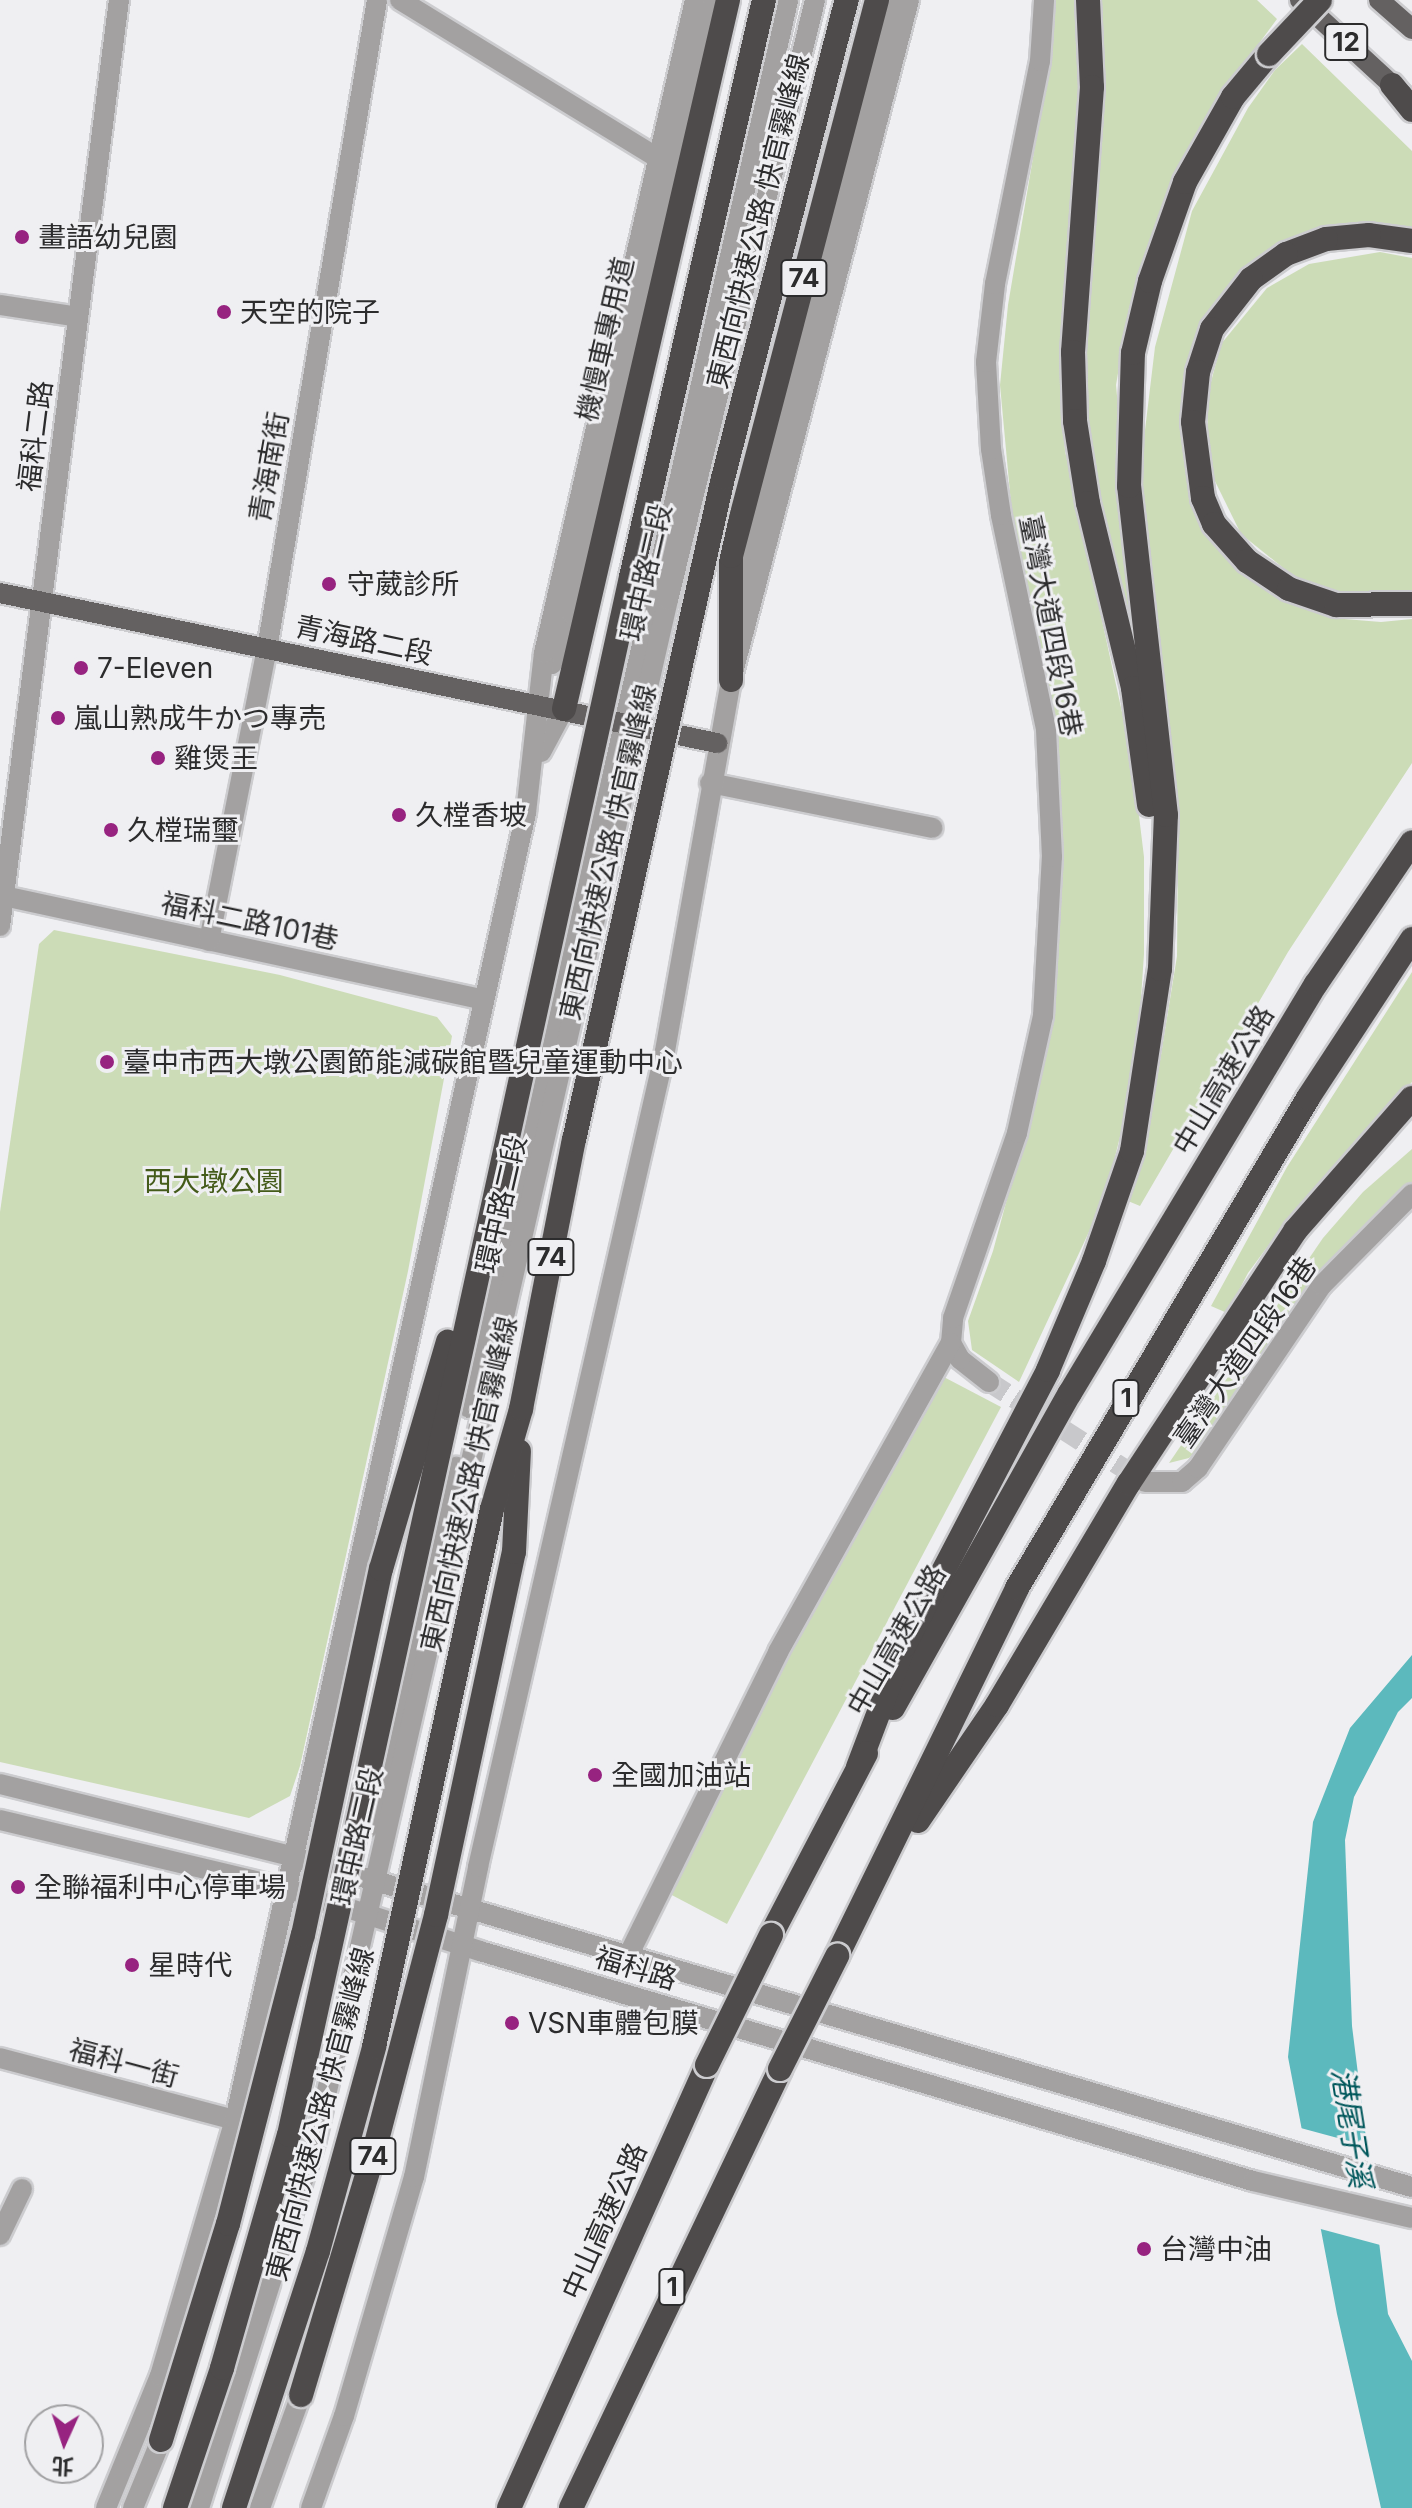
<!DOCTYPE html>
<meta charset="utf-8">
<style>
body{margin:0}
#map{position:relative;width:1412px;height:2508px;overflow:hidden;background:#efeff2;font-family:Inter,"Noto Sans TC","Noto Sans JP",sans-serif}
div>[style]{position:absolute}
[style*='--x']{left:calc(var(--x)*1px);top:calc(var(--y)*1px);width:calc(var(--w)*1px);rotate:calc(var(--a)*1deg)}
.green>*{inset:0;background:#ccdcb7}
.water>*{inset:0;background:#5cb9bd}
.pier>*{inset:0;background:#efeff2}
.minor-tunnel>*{height:20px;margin-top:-10px;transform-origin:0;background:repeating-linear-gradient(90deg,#c8c8cb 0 20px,transparent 0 30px)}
.roads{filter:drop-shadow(2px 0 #cccccf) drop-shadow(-2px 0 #cccccf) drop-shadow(0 2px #cccccf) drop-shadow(0 -2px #cccccf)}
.minor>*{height:20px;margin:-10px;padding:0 10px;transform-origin:10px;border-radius:10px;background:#a3a1a1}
.major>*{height:20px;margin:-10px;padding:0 10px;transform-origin:10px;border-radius:10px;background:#646161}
.highway>*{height:24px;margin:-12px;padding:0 12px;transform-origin:12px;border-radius:12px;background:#4e4b4b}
.bridges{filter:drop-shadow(2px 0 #cccccf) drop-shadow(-2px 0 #cccccf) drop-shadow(0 2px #cccccf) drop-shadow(0 -2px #cccccf)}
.highway-bridge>*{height:24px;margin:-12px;padding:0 12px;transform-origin:12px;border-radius:12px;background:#4e4b4b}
.dots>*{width:22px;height:22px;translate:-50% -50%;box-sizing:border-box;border:4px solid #efeff2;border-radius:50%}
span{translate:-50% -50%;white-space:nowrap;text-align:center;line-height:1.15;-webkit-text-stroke:6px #efeff2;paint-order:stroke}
.shield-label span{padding:2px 6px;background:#efeff2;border:2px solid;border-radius:6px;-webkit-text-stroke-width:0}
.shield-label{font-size:26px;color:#2c2c2d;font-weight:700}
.street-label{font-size:28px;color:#2c2c2d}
.poi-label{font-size:28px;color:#2c2c2d}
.left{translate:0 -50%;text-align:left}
.park-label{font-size:28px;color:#445b1a}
.water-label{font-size:30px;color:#00575b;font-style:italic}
.north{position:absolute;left:24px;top:2404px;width:80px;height:80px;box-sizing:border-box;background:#efeff2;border:2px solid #a1a1a3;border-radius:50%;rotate:183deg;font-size:22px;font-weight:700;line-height:32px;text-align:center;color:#2c2c2d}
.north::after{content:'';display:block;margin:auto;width:28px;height:36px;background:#972380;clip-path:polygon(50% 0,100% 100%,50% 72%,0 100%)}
</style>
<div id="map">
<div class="green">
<i style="clip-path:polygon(1051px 0,1077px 0,1083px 69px,1061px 392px,1065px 451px,1132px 758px,1144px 857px,1144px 954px,1136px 1072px,1114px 1161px,1094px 1221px,1019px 1382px,972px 1350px,968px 1321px,993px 1251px,1047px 1050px,1058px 964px,1059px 752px,1013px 525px,1000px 385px,1008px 305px,1046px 81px)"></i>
<i style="clip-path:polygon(1096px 0,1257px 0,1277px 19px,1208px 113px,1177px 177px,1129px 308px,1116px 385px,1138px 625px,1126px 627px,1095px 503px,1082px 393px,1087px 281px,1101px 146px)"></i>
<i style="clip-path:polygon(1302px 44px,1412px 151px,1412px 230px,1360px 223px,1334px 225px,1275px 248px,1247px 267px,1216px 309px,1184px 446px,1187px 474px,1192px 500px,1217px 548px,1270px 594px,1332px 618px,1381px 622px,1412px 619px,1412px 763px,1288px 952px,1140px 1206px,1128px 1201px,1149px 1129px,1177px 956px,1178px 852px,1144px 535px,1142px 455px,1155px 347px,1192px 211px,1248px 108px,1275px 70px)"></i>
<i style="clip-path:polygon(1380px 252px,1412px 258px,1412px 594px,1343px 595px,1297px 579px,1241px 534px,1209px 469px,1207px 397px,1221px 344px,1267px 288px,1309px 264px)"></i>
<i style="clip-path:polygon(54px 930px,280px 975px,437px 1017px,452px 1036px,408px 1271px,300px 1766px,290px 1796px,249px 1818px,0 1762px,0 1212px,39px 944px)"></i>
<i style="clip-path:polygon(1412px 972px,1412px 1082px,1296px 1208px,1248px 1273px,1227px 1313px,1211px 1306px,1287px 1167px)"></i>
<i style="clip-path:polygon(1412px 1149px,1412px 1186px,1214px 1434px,1189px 1458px,1169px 1463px,1323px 1238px,1363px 1192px)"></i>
<i style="clip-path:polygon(940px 1375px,1001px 1407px,727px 1924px,666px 1892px,786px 1649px)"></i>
</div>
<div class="water">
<i style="clip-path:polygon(1412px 1655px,1412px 1698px,1398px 1712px,1354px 1797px,1345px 1840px,1352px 2026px,1388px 2314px,1412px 2361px,1412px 2508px,1381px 2508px,1337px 2314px,1288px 2057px,1313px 1822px,1350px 1728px)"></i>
</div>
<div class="pier">
<i style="clip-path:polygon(1297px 2127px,1371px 2147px,1384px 2246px,1317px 2228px)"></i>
</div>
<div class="minor-tunnel">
<i style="--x:989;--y:1382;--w:185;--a:32.7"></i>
</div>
<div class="roads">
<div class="minor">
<i style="--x:400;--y:0;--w:299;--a:31.5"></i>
<i style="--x:0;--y:305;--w:79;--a:8.7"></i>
<i style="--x:740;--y:597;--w:47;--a:-82.7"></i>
<i style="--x:746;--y:550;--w:569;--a:-75.23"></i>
<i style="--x:552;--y:664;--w:54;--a:-68.2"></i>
<i style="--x:572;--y:614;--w:630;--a:-77.24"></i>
<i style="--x:541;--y:752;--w:49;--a:-61.9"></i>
<i style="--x:710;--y:783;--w:227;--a:11.4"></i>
<i style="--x:4;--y:896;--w:491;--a:12.2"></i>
<i style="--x:0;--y:926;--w:934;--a:-82.68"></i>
<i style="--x:209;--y:941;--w:298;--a:-78.8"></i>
<i style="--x:267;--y:649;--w:658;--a:-80.38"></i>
<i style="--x:989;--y:1382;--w:37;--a:-142"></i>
<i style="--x:960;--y:1359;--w:18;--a:-119"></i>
<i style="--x:951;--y:1343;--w:25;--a:-85"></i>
<i style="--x:953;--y:1318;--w:196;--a:-70.9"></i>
<i style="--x:1017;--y:1133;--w:120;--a:-77.5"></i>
<i style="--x:1043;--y:1016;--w:159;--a:-86.8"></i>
<i style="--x:1052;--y:857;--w:128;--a:-92.7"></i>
<i style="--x:1046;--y:729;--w:219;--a:-101.9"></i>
<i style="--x:1001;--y:515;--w:67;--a:-98.6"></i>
<i style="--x:991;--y:449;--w:87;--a:-93.3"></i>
<i style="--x:986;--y:362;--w:79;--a:-83.4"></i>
<i style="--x:995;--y:284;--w:227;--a:-78.6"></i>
<i style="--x:1040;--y:61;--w:61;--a:-86.2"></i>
<i style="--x:469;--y:1408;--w:1444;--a:-77.23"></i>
<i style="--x:1145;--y:1482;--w:37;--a:0"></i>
<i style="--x:1182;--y:1482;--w:21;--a:-41"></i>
<i style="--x:1198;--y:1468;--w:221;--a:-55.9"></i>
<i style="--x:1322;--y:1285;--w:128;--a:-45.3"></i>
<i style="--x:0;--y:1784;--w:303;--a:13.9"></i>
<i style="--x:294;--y:1857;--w:1166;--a:16.45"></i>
<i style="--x:0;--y:1820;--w:294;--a:13.4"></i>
<i style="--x:286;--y:1888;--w:204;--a:18"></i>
<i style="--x:480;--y:1951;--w:806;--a:16.57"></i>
<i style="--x:1253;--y:2181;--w:163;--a:13.1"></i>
<i style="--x:368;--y:1828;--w:372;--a:-76.3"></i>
<i style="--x:628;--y:1956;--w:339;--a:-63.7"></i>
<i style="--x:778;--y:1652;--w:354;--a:-60.8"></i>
<i style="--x:0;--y:2058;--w:243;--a:14.8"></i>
<i style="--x:0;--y:2235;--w:51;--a:-64.4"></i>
<i style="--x:106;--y:2508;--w:143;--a:-67.8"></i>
<i style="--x:160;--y:2376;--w:267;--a:-73.7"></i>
<i style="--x:235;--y:2120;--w:1339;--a:-77.45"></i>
<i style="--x:526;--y:813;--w:161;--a:-83.6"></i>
<i style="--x:544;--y:653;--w:670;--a:-76.98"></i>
<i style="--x:133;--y:2508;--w:74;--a:-67.6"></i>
<i style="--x:199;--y:2508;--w:387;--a:-72.4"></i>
<i style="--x:316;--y:2139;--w:1579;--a:-77.12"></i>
<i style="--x:668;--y:600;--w:618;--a:-76.23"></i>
<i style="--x:260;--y:2508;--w:120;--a:-70.1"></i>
<i style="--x:311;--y:2508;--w:98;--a:-70.3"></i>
<i style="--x:344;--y:2416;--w:249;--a:-73.7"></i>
<i style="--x:414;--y:2177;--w:317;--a:-78.3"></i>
<i style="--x:478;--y:1867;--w:837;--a:-77.09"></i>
<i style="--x:665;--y:1051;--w:377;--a:-79.9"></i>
<i style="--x:731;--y:680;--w:703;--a:-75.33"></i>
</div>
<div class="major">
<i style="--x:1300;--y:0;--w:140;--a:42.7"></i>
<i style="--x:1379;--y:0;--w:44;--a:41.3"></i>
<i style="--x:0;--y:593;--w:733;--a:11.82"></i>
</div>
<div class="highway">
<i style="--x:1088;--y:0;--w:87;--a:87.4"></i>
<i style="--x:1092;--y:87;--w:266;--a:94.1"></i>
<i style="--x:1073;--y:352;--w:69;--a:88.3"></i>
<i style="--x:1075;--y:421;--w:83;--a:81"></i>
<i style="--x:1088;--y:503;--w:190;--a:76.3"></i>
<i style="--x:1133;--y:688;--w:118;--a:82.2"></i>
<i style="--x:1392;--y:85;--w:32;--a:51"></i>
<i style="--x:1412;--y:241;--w:43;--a:-172.1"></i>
<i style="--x:1369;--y:235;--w:43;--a:174.7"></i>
<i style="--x:1326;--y:239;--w:43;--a:159.4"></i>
<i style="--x:1286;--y:254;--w:43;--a:144.5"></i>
<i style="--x:1251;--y:279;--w:63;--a:128"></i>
<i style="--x:1212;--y:329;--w:45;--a:108"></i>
<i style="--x:1198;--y:372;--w:50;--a:95.7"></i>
<i style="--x:1193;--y:422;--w:77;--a:82.5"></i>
<i style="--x:1203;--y:498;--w:28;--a:67"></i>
<i style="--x:1214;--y:524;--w:50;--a:48.3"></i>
<i style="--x:1247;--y:561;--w:50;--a:33.7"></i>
<i style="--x:1289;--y:589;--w:50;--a:18.8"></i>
<i style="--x:1336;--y:605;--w:76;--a:-0.8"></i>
<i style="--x:731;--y:680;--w:124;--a:-90"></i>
<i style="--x:731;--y:556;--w:575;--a:-75.29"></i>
<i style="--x:564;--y:709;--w:728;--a:-76.98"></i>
<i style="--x:893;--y:1708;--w:361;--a:-60.7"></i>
<i style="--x:1070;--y:1393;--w:477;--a:-59"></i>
<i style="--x:1316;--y:984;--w:171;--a:-55.9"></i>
<i style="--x:858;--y:1767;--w:129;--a:-69.2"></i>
<i style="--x:904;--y:1646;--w:311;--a:-62.4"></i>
<i style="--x:1048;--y:1370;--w:118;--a:-67.1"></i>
<i style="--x:1094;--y:1261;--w:116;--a:-70.9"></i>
<i style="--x:1132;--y:1151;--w:184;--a:-81.3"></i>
<i style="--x:1160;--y:969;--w:154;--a:-87.8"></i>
<i style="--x:1166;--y:815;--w:331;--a:-96.4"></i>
<i style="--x:1129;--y:486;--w:133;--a:-88.3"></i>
<i style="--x:1133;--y:353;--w:74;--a:-76.7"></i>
<i style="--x:1150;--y:281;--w:105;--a:-70.5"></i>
<i style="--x:1185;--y:182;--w:98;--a:-60.5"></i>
<i style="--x:1233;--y:97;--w:56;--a:-50.1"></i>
<i style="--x:918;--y:1821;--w:140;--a:-55.7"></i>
<i style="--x:997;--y:1705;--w:258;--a:-59.3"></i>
<i style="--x:1129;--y:1483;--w:302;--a:-56.6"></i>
<i style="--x:1295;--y:1231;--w:177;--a:-48.7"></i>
<i style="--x:771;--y:1935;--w:205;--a:-62.4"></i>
<i style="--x:837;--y:1956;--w:410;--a:-63.9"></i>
<i style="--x:1017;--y:1588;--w:570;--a:-59.29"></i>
<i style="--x:1308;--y:1098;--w:190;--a:-56.8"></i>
<i style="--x:509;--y:2508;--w:485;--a:-65.9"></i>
<i style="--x:571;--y:2508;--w:486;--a:-64.5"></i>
</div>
</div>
<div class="bridges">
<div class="highway-bridge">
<i style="--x:1269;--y:54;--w:74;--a:-46.6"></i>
<i style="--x:707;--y:2065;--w:145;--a:-63.8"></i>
<i style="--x:780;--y:2069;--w:127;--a:-63.2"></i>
<i style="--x:301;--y:2395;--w:246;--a:-73.3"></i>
<i style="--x:372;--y:2159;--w:252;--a:-75.3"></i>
<i style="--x:436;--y:1915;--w:371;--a:-77.9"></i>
<i style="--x:514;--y:1552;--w:101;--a:-87.2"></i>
<i style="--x:161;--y:2440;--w:226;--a:-72.8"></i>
<i style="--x:228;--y:2224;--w:299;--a:-75.5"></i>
<i style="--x:303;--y:1935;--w:374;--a:-78"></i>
<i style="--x:381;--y:1569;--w:237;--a:-73.6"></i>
<i style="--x:175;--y:2508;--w:148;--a:-71.4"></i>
<i style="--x:222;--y:2368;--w:242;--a:-74"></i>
<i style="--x:289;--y:2135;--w:1595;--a:-77.62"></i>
<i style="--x:631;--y:577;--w:592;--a:-77.02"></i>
<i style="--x:234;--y:2508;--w:270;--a:-71.9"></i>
<i style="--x:318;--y:2251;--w:212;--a:-74.6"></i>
<i style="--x:374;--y:2047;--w:551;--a:-77.63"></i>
<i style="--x:492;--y:1509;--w:104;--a:-73.8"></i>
<i style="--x:521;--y:1409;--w:274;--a:-78.9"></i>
<i style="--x:574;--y:1140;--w:679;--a:-77.32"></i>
<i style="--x:723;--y:478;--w:494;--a:-75.5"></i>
</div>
</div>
<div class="dots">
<i style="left:22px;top:237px;background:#972380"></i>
<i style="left:224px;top:312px;background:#972380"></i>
<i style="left:329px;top:584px;background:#972380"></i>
<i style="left:81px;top:668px;background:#972380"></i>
<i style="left:58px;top:718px;background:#972380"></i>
<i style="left:158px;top:758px;background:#972380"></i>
<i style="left:399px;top:815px;background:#972380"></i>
<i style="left:111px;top:830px;background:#972380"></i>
<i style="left:107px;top:1062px;background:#972380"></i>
<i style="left:595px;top:1775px;background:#972380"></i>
<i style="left:18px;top:1887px;background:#972380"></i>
<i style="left:132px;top:1965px;background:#972380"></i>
<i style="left:512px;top:2023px;background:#972380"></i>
<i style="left:1144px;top:2249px;background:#972380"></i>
</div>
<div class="shield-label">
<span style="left:1346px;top:42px">12</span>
<span style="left:804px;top:278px">74</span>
<span style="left:551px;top:1257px">74</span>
<span style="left:1126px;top:1398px">1</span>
<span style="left:373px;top:2156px">74</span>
<span style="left:672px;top:2287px">1</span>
</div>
<div class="street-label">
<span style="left:758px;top:221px;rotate:-76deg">東西向快速公路 快官霧峰線</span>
<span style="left:605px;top:339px;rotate:-77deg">機慢車專用道</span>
<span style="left:35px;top:436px;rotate:-83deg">福科二路</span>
<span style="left:269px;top:467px;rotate:-80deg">青海南街</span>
<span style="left:646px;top:572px;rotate:-77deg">環中路二段</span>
<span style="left:1051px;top:626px;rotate:79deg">臺灣大道四段16巷</span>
<span style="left:364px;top:640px;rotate:12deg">青海路二段</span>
<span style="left:608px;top:852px;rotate:-77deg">東西向快速公路 快官霧峰線</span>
<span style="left:250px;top:921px;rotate:12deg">福科二路101巷</span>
<span style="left:1223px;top:1080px;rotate:-59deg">中山高速公路</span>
<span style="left:501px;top:1204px;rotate:-77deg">環中路二段</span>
<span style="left:1245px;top:1352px;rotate:-55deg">臺灣大道四段16巷</span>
<span style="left:469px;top:1484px;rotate:-77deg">東西向快速公路 快官霧峰線</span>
<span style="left:896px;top:1640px;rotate:-60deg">中山高速公路</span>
<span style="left:357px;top:1836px;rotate:-77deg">環中路二段</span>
<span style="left:636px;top:1968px;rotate:17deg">福科路</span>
<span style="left:124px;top:2063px;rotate:15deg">福科一街</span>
<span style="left:320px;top:2114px;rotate:-75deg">東西向快速公路 快官霧峰線</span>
<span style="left:604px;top:2221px;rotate:-66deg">中山高速公路</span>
</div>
<div class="poi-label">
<span class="left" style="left:38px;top:237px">畫語幼兒園</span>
<span class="left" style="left:240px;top:312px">天空的院子</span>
<span class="left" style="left:347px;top:584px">守葳診所</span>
<span class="left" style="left:97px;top:668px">7-Eleven</span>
<span class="left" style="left:74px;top:718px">嵐山熟成牛かつ專売</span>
<span class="left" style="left:174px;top:758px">雞煲王</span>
<span class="left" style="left:415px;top:815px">久樘香坡</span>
<span class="left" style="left:127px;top:830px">久樘瑞璽</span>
<span class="left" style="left:123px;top:1062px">臺中市西大墩公園節能減碳館暨兒童運動中心</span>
<span class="left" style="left:611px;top:1775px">全國加油站</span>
<span class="left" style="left:34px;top:1887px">全聯福利中心停車場</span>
<span class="left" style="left:148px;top:1965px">星時代</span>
<span class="left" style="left:528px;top:2023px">VSN車體包膜</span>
<span class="left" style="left:1160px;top:2249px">台灣中油</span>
</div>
<div class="park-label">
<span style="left:214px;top:1181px">西大墩公園</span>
</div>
<div class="water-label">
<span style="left:1352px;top:2128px;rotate:81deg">港尾子溪</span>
</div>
<div class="north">北</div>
</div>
